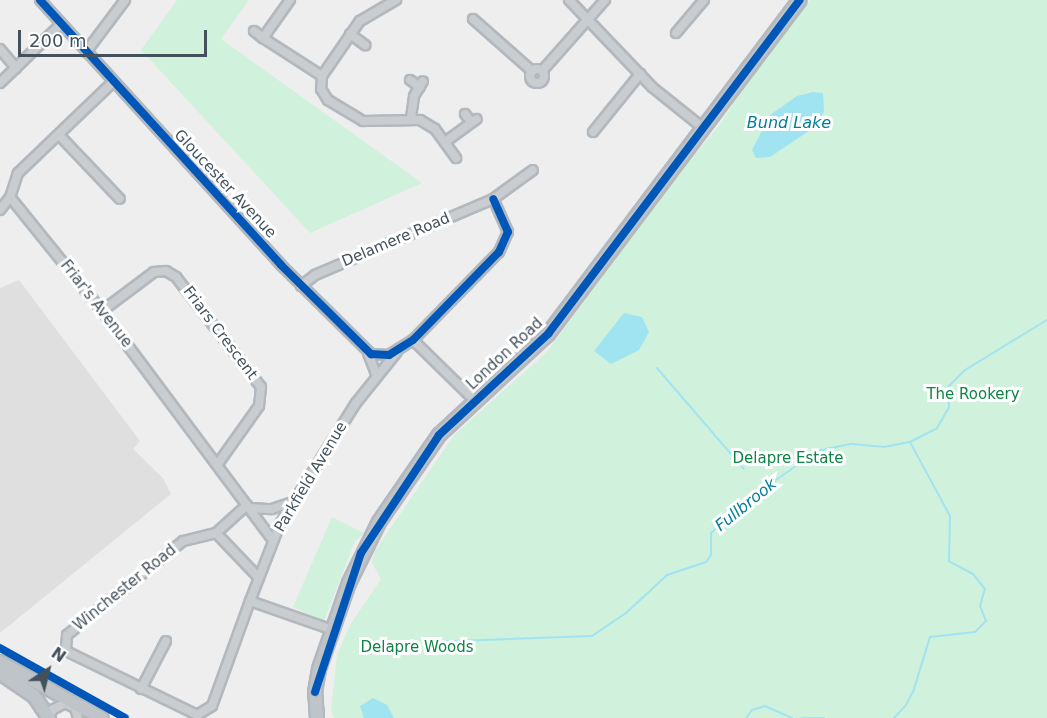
<!DOCTYPE html>
<style>
body{margin:0}
#map{position:relative;width:1047px;height:718px;overflow:hidden;background:#efeeee;font-family:"DejaVu Sans",sans-serif}
div>[style]{position:absolute}
[style*='--x']{left:calc(var(--x)*1px);top:calc(var(--y)*1px);width:calc(var(--w)*1px);rotate:calc(var(--a)*1deg)}
.education>*{inset:0;background:#e0dfe0}
.green>*{inset:0;background:#d0f1db}
.water>*{inset:0;background:#a0e4f2}
.stream>*{height:2px;margin:-1px;padding:0 1px;transform-origin:1px;border-radius:1px;background:#a0e4f2}
.roads{filter:drop-shadow(2px 0 #b2b8be) drop-shadow(-2px 0 #b2b8be) drop-shadow(0 2px #b2b8be) drop-shadow(0 -2px #b2b8be)}
.minor>*{height:8px;margin:-4px;padding:0 4px;transform-origin:4px;border-radius:4px;background:#cacdcf}
.minor>.ring{margin:-4px;padding:0;box-sizing:content-box;background:none;border:8px solid #cacdcf;border-radius:50%}
.trunk>*{height:12px;margin:-6px;padding:0 6px;transform-origin:6px;border-radius:6px;background:#bfc4c9}
.cycleway>*{height:8px;margin:-4px;padding:0 4px;transform-origin:4px;border-radius:4px;background:#0057b8}
span{translate:-50% -50%;white-space:nowrap;text-align:center;line-height:1.15;-webkit-text-stroke:6px #fff;paint-order:stroke}
.street-label{font-size:15px;color:#43515c}
.park-label{font-size:15px;color:#0e8446}
.water-label{font-size:16px;color:#037f9b;font-style:italic}
.north{position:absolute;left:18px;top:640px;width:60px;height:60px;-webkit-text-stroke:4px #fff;paint-order:stroke;rotate:35deg;font-size:16px;font-weight:700;line-height:24px;text-align:center;color:#43515c}
.north::after{content:'';display:block;margin:auto;width:21px;height:27px;background:#43515c;clip-path:polygon(50% 0,100% 100%,50% 72%,0 100%)}
.scale{position:absolute;left:18px;top:30px;width:189px;height:27px;box-sizing:border-box;border:3px solid #43515c;border-top:0;padding-left:8px;font-size:18px;line-height:21px;white-space:nowrap;color:#43515c;-webkit-text-stroke:4px #fff;paint-order:stroke}
</style>
<div id="map">
<div class="education">
<i style="clip-path:polygon(19px 280px,140px 441px,133px 449px,163px 478px,171px 494px,0 633px,0 288px)"></i>
</div>
<div class="green">
<i style="clip-path:polygon(177px 0,249px 0,221px 39px,422px 183px,310px 233px,141px 50px)"></i>
<i style="clip-path:polygon(810px 0,1047px 0,1047px 718px,334px 718px,331px 709px,337px 655px,350px 625px,381px 579px,372px 563px,375px 551px,454px 435px,546px 353px,668px 187px,721px 123px,775px 40px)"></i>
<i style="clip-path:polygon(332px 517px,364px 533px,355px 541px,324px 621px,293px 607px)"></i>
</div>
<div class="water">
<i style="clip-path:polygon(813px 92px,823px 93px,824px 112px,812px 129px,770px 157px,756px 158px,752px 150px,770px 115px,797px 96px)"></i>
<i style="clip-path:polygon(624px 313px,642px 317px,649px 332px,639px 350px,611px 364px,594px 351px)"></i>
<i style="clip-path:polygon(373px 698px,387px 705px,394px 718px,364px 718px,360px 706px)"></i>
</div>
<div class="stream">
<i style="--x:657;--y:368;--w:133;--a:49.3"></i>
<i style="--x:426;--y:642;--w:166;--a:-2.1"></i>
<i style="--x:592;--y:636;--w:41;--a:-34.1"></i>
<i style="--x:626;--y:613;--w:56;--a:-42.8"></i>
<i style="--x:667;--y:575;--w:41;--a:-18.4"></i>
<i style="--x:706;--y:562;--w:9;--a:-54"></i>
<i style="--x:711;--y:555;--w:22;--a:-90"></i>
<i style="--x:711;--y:533;--w:63;--a:-40.5"></i>
<i style="--x:759;--y:492;--w:71;--a:-35.3"></i>
<i style="--x:817;--y:451;--w:35;--a:-12"></i>
<i style="--x:851;--y:444;--w:33;--a:5"></i>
<i style="--x:884;--y:447;--w:26;--a:-11"></i>
<i style="--x:910;--y:442;--w:30;--a:-27"></i>
<i style="--x:937;--y:428;--w:24;--a:-60"></i>
<i style="--x:949;--y:407;--w:20;--a:-93"></i>
<i style="--x:948;--y:387;--w:24;--a:-45"></i>
<i style="--x:965;--y:370;--w:96;--a:-31.4"></i>
<i style="--x:746;--y:718;--w:10;--a:-53"></i>
<i style="--x:752;--y:710;--w:14;--a:-17"></i>
<i style="--x:765;--y:706;--w:30;--a:24"></i>
<i style="--x:801;--y:718;--w:23;--a:0"></i>
<i style="--x:894;--y:718;--w:18;--a:-47"></i>
<i style="--x:906;--y:705;--w:18;--a:-63"></i>
<i style="--x:914;--y:689;--w:54;--a:-72.9"></i>
<i style="--x:930;--y:637;--w:45;--a:-6.3"></i>
<i style="--x:975;--y:632;--w:16;--a:-45"></i>
<i style="--x:986;--y:621;--w:16;--a:-112"></i>
<i style="--x:980;--y:606;--w:18;--a:-74"></i>
<i style="--x:985;--y:589;--w:19;--a:-129"></i>
<i style="--x:973;--y:574;--w:27;--a:-152"></i>
<i style="--x:949;--y:561;--w:45;--a:-88.7"></i>
<i style="--x:950;--y:516;--w:84;--a:-118.4"></i>
</div>
<div class="roads">
<div class="minor">
<i style="--x:40;--y:0;--w:358;--a:47.7"></i>
<i style="--x:281;--y:265;--w:127;--a:44.7"></i>
<i style="--x:371;--y:354;--w:18;--a:3"></i>
<i style="--x:389;--y:355;--w:28;--a:-32"></i>
<i style="--x:413;--y:340;--w:123;--a:-45.7"></i>
<i style="--x:499;--y:252;--w:22;--a:-66"></i>
<i style="--x:508;--y:232;--w:36;--a:-114"></i>
<i style="--x:290;--y:0;--w:47;--a:125.4"></i>
<i style="--x:263;--y:38;--w:70;--a:32.8"></i>
<i style="--x:322;--y:76;--w:13;--a:94"></i>
<i style="--x:321;--y:89;--w:13;--a:58"></i>
<i style="--x:328;--y:100;--w:41;--a:31"></i>
<i style="--x:363;--y:121;--w:57;--a:-1"></i>
<i style="--x:420;--y:120;--w:17;--a:31"></i>
<i style="--x:435;--y:129;--w:36;--a:54"></i>
<i style="--x:569;--y:0;--w:120;--a:46.3"></i>
<i style="--x:652;--y:87;--w:65;--a:38.8"></i>
<i style="--x:473;--y:19;--w:79;--a:41.4"></i>
<i style="--x:254;--y:31;--w:11;--a:38"></i>
<i style="--x:676;--y:33;--w:43;--a:-49.7"></i>
<i style="--x:350;--y:34;--w:19;--a:36"></i>
<i style="--x:0;--y:49;--w:25;--a:50"></i>
<i style="--x:86;--y:52;--w:65;--a:-53.1"></i>
<i class="ring" style="left:530px;top:69px;width:6px;height:6px"></i>
<i style="--x:542;--y:71;--w:95;--a:-48.4"></i>
<i style="--x:322;--y:76;--w:67;--a:-55.4"></i>
<i style="--x:360;--y:21;--w:42;--a:-30.3"></i>
<i style="--x:410;--y:80;--w:12;--a:35"></i>
<i style="--x:113;--y:82;--w:132;--a:136.2"></i>
<i style="--x:18;--y:173;--w:25;--a:108"></i>
<i style="--x:10;--y:197;--w:146;--a:51.1"></i>
<i style="--x:102;--y:311;--w:286;--a:53.3"></i>
<i style="--x:0;--y:83;--w:83;--a:-44"></i>
<i style="--x:465;--y:114;--w:10;--a:53"></i>
<i style="--x:411;--y:118;--w:22;--a:-82"></i>
<i style="--x:414;--y:96;--w:17;--a:-59"></i>
<i style="--x:593;--y:132;--w:75;--a:-51"></i>
<i style="--x:59;--y:135;--w:88;--a:46.4"></i>
<i style="--x:445;--y:142;--w:39;--a:-36"></i>
<i style="--x:0;--y:210;--w:16;--a:-52"></i>
<i style="--x:301;--y:286;--w:18;--a:-38"></i>
<i style="--x:315;--y:275;--w:194;--a:-23.1"></i>
<i style="--x:493;--y:199;--w:49;--a:-35.9"></i>
<i style="--x:102;--y:311;--w:65;--a:-36.9"></i>
<i style="--x:154;--y:272;--w:12;--a:-5"></i>
<i style="--x:166;--y:271;--w:12;--a:31"></i>
<i style="--x:176;--y:277;--w:139;--a:52.3"></i>
<i style="--x:261;--y:387;--w:19;--a:96"></i>
<i style="--x:259;--y:406;--w:72;--a:125.4"></i>
<i style="--x:413;--y:340;--w:87;--a:44.5"></i>
<i style="--x:368;--y:353;--w:25;--a:69"></i>
<i style="--x:247;--y:505;--w:42;--a:137.9"></i>
<i style="--x:216;--y:533;--w:34;--a:166"></i>
<i style="--x:183;--y:541;--w:149;--a:141"></i>
<i style="--x:67;--y:635;--w:16;--a:94"></i>
<i style="--x:66;--y:651;--w:146;--a:26"></i>
<i style="--x:197;--y:715;--w:17;--a:-31"></i>
<i style="--x:212;--y:706;--w:112;--a:-70.1"></i>
<i style="--x:250;--y:508;--w:22;--a:3"></i>
<i style="--x:272;--y:509;--w:21;--a:-19"></i>
<i style="--x:216;--y:533;--w:62;--a:46.3"></i>
<i style="--x:333;--y:630;--w:88;--a:-160.7"></i>
<i style="--x:250;--y:601;--w:83;--a:-68.7"></i>
<i style="--x:280;--y:524;--w:143;--a:-57.9"></i>
<i style="--x:356;--y:403;--w:65;--a:-51.2"></i>
<i style="--x:141;--y:689;--w:54;--a:-62.5"></i>
<i style="--x:49;--y:718;--w:9;--a:-69"></i>
<i style="--x:52;--y:710;--w:15;--a:-28"></i>
<i style="--x:65;--y:703;--w:11;--a:27"></i>
<i style="--x:75;--y:708;--w:10;--a:73"></i>
</div>
<div class="trunk">
<i style="--x:0;--y:662;--w:116;--a:28.8"></i>
<i style="--x:0;--y:673;--w:41;--a:34.1"></i>
<i style="--x:34;--y:696;--w:27;--a:56"></i>
<i style="--x:317;--y:718;--w:26;--a:-94"></i>
<i style="--x:315;--y:692;--w:23;--a:-80"></i>
<i style="--x:319;--y:669;--w:91;--a:-70.8"></i>
<i style="--x:349;--y:583;--w:68;--a:-63.8"></i>
<i style="--x:379;--y:522;--w:106;--a:-55.4"></i>
<i style="--x:439;--y:435;--w:149;--a:-42.8"></i>
<i style="--x:548;--y:334;--w:418;--a:-53"></i>
</div>
</div>
<div class="cycleway">
<i style="--x:40;--y:0;--w:358;--a:47.7"></i>
<i style="--x:281;--y:265;--w:127;--a:44.7"></i>
<i style="--x:371;--y:354;--w:18;--a:3"></i>
<i style="--x:389;--y:355;--w:28;--a:-32"></i>
<i style="--x:413;--y:340;--w:123;--a:-45.7"></i>
<i style="--x:499;--y:252;--w:22;--a:-66"></i>
<i style="--x:508;--y:232;--w:36;--a:-114"></i>
<i style="--x:0;--y:648;--w:143;--a:29.2"></i>
<i style="--x:315;--y:692;--w:146;--a:-71.7"></i>
<i style="--x:361;--y:553;--w:141;--a:-56.5"></i>
<i style="--x:439;--y:435;--w:149;--a:-42.8"></i>
<i style="--x:548;--y:334;--w:418;--a:-53"></i>
</div>
<div class="street-label">
<span style="left:225px;top:184px;rotate:47deg">Gloucester Avenue</span>
<span style="left:396px;top:240px;rotate:-23deg">Delamere Road</span>
<span style="left:96px;top:304px;rotate:52deg">Friar's Avenue</span>
<span style="left:220px;top:333px;rotate:53deg">Friars Crescent</span>
<span style="left:505px;top:354px;rotate:-43deg">London Road</span>
<span style="left:311px;top:477px;rotate:-59deg">Parkfield Avenue</span>
<span style="left:125px;top:588px;rotate:-39deg">Winchester Road</span>
</div>
<div class="park-label">
<span style="left:973px;top:395px">The Rookery</span>
<span style="left:788px;top:459px">Delapre Estate</span>
<span style="left:417px;top:648px">Delapre Woods</span>
</div>
<div class="water-label">
<span style="left:789px;top:123px">Bund Lake</span>
<span style="left:746px;top:505px;rotate:-39deg">Fullbrook</span>
</div>
<div class="north">N</div>
<div class="scale">200 m</div>
</div>
